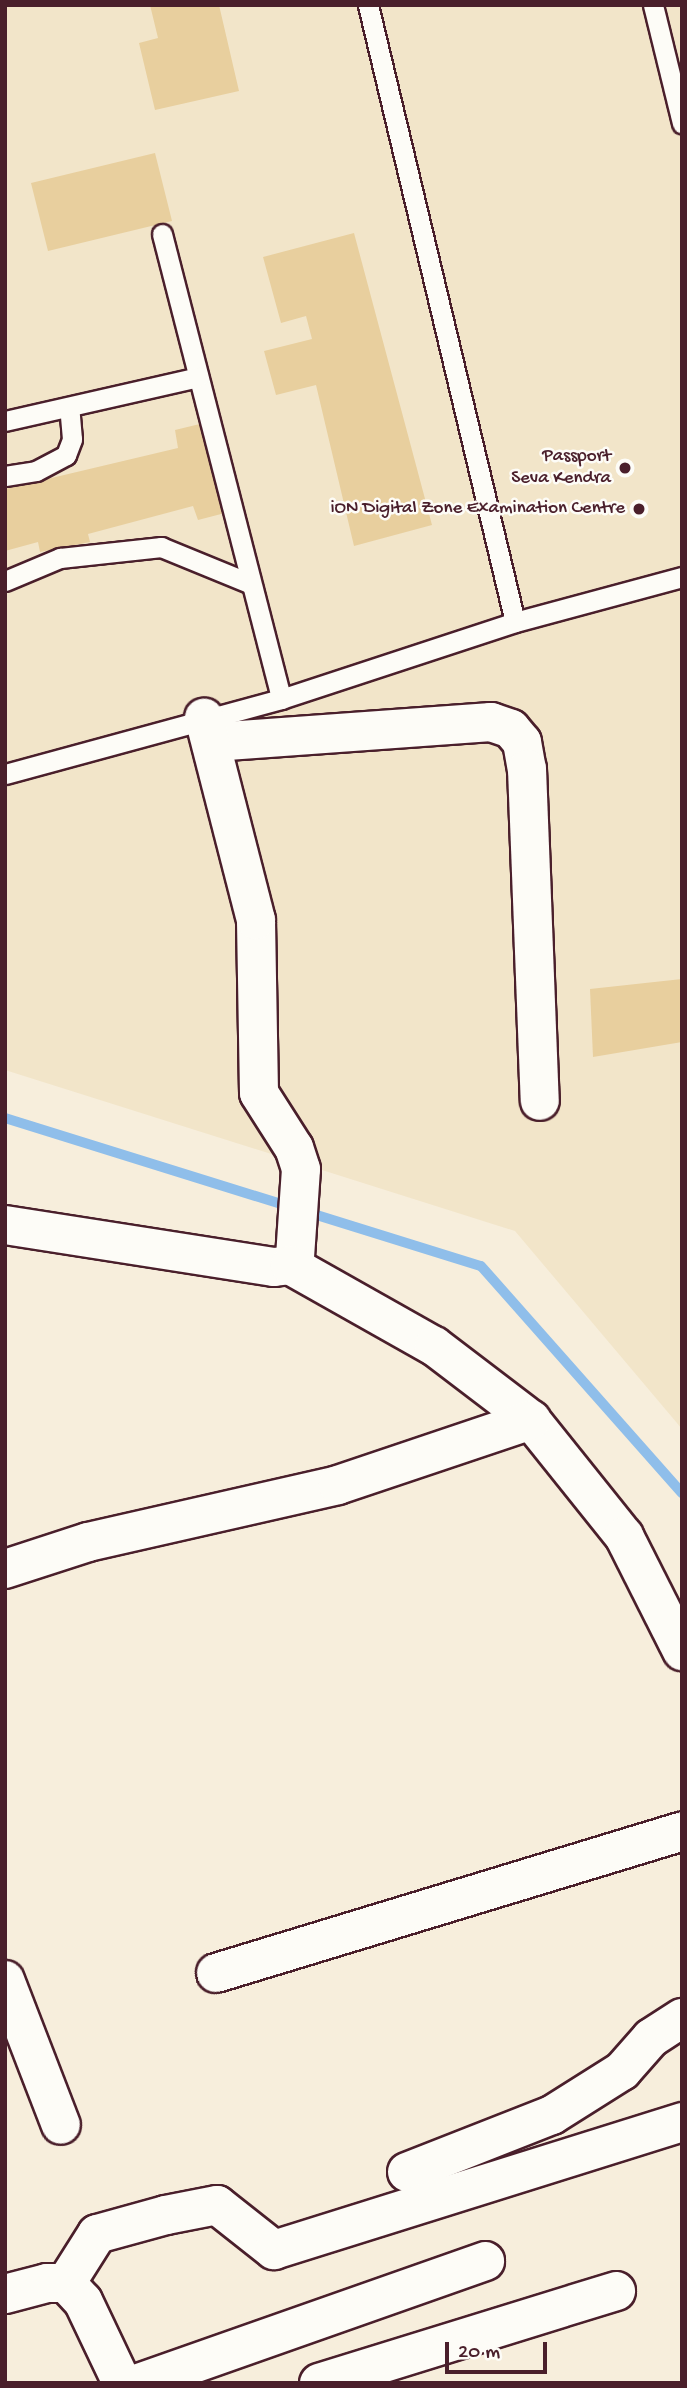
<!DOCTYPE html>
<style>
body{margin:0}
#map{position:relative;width:687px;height:2388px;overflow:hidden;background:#f7eedc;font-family:"Gochi Hand",sans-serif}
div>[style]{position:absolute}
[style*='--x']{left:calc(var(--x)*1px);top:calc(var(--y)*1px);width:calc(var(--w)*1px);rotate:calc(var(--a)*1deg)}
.built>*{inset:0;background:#f2e5c9}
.stream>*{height:10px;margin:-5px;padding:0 5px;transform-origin:5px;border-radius:5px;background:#8fbeea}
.building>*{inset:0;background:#e8cf9e}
.roads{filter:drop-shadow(2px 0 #4a1f2b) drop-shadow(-2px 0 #4a1f2b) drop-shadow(0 2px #4a1f2b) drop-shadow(0 -2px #4a1f2b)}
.lane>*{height:19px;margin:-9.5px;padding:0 9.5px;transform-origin:9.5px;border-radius:9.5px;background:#fdfcf7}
.street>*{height:38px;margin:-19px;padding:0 19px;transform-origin:19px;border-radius:19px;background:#fdfcf7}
.dots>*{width:19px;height:19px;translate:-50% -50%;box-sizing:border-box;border:4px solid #fdfcf7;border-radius:50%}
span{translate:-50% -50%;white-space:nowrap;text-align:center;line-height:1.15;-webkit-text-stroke:5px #fdfcf7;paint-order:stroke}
.poi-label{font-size:19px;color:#4a1f2b}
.right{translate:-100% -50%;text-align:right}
.frame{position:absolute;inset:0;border:7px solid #4a1f2b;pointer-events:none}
.scale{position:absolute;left:445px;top:2342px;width:102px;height:32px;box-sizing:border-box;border:4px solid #4a1f2b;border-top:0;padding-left:9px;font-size:21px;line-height:24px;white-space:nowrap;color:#4a1f2b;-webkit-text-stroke:5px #fdfcf7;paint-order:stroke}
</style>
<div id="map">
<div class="built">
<i style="clip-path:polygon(5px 5px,682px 5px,682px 1429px,515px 1231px,5px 1070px)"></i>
</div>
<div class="stream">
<i style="--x:5;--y:1118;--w:498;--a:17.3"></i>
<i style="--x:481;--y:1266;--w:303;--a:48.5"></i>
</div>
<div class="building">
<i style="clip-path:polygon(150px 5px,219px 5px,239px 91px,155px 110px,139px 43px,158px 38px)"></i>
<i style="clip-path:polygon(155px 153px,172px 221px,48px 251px,31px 183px)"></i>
<i style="clip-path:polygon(354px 233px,432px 525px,354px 546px,316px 385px,276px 395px,264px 351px,312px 339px,306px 316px,281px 323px,263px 257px)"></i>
<i style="clip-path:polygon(204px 423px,225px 513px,198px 520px,193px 506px,88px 534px,90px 542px,40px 552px,38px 542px,5px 551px,5px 489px,178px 448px,175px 430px)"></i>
<i style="clip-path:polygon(682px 979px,682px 1042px,593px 1057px,590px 989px)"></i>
</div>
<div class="roads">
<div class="lane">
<i style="--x:368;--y:5;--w:634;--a:76.6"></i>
<i style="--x:653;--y:5;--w:122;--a:76.2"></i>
<i style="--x:162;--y:234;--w:480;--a:75.6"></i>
<i style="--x:5;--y:421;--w:198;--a:-12.8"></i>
<i style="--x:5;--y:476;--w:31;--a:-9"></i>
<i style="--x:36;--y:471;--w:34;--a:-28"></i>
<i style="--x:66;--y:455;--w:17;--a:-69"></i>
<i style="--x:72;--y:439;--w:32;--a:-95"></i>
<i style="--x:5;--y:581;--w:60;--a:-22.7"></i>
<i style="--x:60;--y:558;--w:102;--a:-6.2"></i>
<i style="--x:161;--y:547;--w:97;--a:22.3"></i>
<i style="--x:5;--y:774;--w:286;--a:-15.2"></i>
<i style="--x:281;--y:699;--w:246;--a:-18.2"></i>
<i style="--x:515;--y:622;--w:173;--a:-15.1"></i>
</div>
<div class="street">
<i style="--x:213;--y:742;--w:279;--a:-4.1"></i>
<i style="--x:491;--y:722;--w:21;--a:19"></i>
<i style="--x:511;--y:729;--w:17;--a:50"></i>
<i style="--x:522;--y:742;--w:27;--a:80"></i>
<i style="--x:527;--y:769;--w:332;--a:87.8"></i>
<i style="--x:5;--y:1225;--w:272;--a:8.9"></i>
<i style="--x:274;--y:1267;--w:16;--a:-7"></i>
<i style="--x:290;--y:1265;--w:9;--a:-58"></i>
<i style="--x:295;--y:1257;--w:88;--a:-86.1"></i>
<i style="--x:301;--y:1169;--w:22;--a:-108"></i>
<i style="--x:294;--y:1148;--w:65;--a:-122.5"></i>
<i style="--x:259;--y:1093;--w:173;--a:-91"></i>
<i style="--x:256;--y:920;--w:209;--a:-104.4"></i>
<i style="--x:290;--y:1265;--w:165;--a:29.4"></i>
<i style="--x:434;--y:1346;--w:122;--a:37.3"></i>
<i style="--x:531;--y:1420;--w:149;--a:51.3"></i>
<i style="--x:624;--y:1536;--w:129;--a:63.2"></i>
<i style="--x:5;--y:1569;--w:87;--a:-18"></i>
<i style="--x:88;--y:1542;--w:256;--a:-12.8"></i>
<i style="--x:338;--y:1485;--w:204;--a:-18.6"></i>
<i style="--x:216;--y:1973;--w:487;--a:-16.9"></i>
<i style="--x:5;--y:1980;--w:155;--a:68.9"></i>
<i style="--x:407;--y:2172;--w:156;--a:-21.5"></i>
<i style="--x:552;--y:2115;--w:83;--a:-32.2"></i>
<i style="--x:622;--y:2071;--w:44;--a:-48.7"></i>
<i style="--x:651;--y:2038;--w:37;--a:-33"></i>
<i style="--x:66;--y:2283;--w:58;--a:-57.7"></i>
<i style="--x:97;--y:2234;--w:72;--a:-15.4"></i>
<i style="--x:166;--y:2215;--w:52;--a:-11.1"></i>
<i style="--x:217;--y:2205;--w:73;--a:38.3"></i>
<i style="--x:274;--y:2250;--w:428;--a:-17.4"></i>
<i style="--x:5;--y:2294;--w:43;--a:-14.7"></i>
<i style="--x:47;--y:2283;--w:19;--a:0"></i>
<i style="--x:66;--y:2283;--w:25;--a:47"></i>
<i style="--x:83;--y:2301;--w:91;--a:64.6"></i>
<i style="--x:139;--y:2383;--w:367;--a:-19.4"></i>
<i style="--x:319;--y:2383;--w:311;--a:-17.2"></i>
</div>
</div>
<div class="dots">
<i style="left:625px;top:468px;background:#4a1f2b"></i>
<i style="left:639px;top:509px;background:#4a1f2b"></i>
</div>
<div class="poi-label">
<span class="right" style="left:611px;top:468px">Passport<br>Seva Kendra</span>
<span class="right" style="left:625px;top:509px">iON Digital Zone Examination Centre</span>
</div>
<div class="frame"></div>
<div class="scale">20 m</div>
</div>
